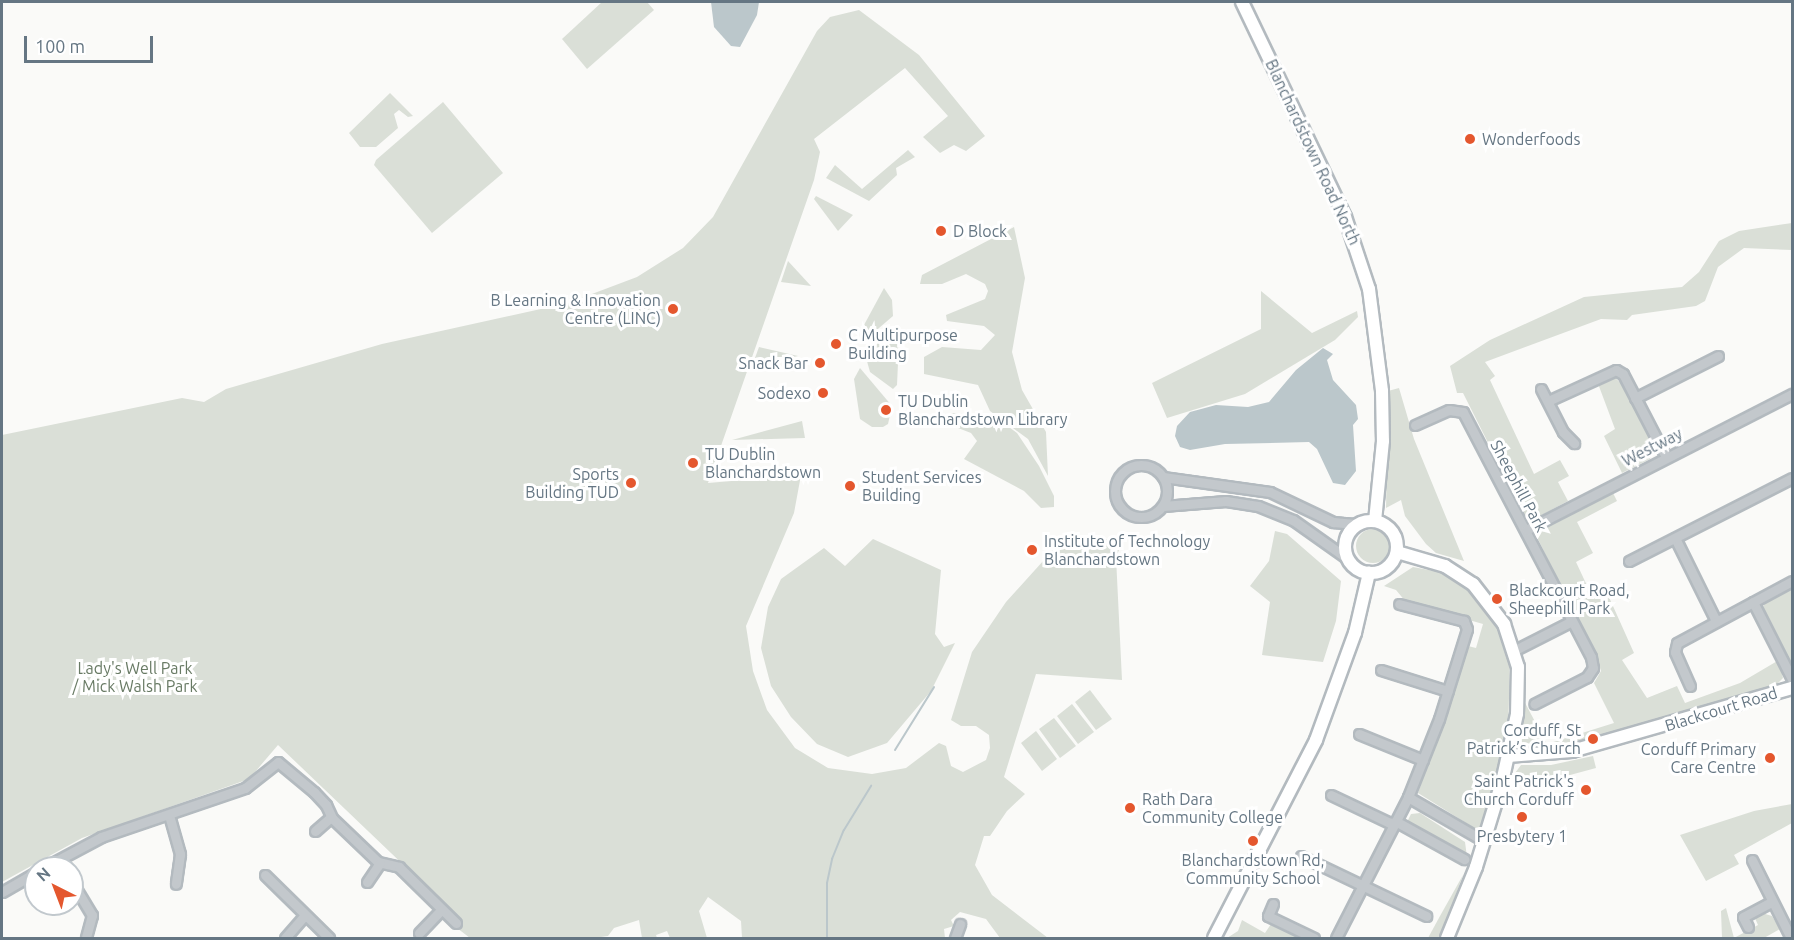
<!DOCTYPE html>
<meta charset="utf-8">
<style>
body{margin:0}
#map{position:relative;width:1794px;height:940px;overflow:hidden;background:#fafaf8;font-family:Ubuntu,sans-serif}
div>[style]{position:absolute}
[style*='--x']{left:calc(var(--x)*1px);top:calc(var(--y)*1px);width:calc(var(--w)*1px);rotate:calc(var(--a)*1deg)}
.green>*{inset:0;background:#dadfd7}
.round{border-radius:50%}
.water>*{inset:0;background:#bbc7cb}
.stream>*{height:2px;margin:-1px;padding:0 1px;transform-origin:1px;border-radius:1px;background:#bbc7cb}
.roads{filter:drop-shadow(2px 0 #b3babf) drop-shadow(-2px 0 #b3babf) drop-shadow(0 2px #b3babf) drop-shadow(0 -2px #b3babf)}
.street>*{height:9px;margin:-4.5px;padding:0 4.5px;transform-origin:4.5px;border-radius:4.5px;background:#c3c8cc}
.street>.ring{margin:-4.5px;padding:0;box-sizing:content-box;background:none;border:9px solid #c3c8cc;border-radius:50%}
.secondary>*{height:12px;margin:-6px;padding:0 6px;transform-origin:6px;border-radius:6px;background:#fff}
.secondary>.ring{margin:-6px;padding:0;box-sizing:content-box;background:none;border:12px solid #fff;border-radius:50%}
.dots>*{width:16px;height:16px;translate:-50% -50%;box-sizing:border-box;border:3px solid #fff;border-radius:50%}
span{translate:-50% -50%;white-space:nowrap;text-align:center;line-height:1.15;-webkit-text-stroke:6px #fff;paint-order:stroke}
.poi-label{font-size:16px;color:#657683}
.left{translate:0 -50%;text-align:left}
.right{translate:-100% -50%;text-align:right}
.street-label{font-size:16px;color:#657683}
.park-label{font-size:16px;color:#687a64}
.frame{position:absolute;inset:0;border:3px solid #657683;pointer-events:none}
.north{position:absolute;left:24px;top:856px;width:60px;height:60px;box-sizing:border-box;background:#fff;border:2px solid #c1c8cd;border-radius:50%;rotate:318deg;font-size:16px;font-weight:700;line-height:24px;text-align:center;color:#657683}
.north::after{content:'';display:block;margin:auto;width:21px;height:27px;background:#e4572e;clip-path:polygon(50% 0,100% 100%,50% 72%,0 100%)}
.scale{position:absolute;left:24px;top:36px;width:129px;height:27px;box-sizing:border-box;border:3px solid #657683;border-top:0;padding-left:8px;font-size:18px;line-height:21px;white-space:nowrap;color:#657683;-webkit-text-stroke:4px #fff;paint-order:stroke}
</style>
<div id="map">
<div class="green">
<i style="clip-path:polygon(602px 2px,647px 2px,654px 10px,587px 69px,562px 39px)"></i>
<i style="clip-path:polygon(859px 10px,919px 55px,985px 136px,966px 151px,954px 145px,940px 153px,923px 137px,948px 116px,905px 68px,814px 139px,820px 152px,814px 180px,708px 483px,801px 475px,794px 513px,746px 626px,753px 671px,767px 710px,795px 748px,828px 768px,872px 774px,906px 768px,939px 743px,946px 746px,951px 766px,963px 772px,986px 760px,990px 748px,989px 735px,976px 726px,961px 726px,951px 720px,972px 652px,1006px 602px,1053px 550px,1073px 538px,1077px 547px,1126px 534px,1116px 557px,1122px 680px,1036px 674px,1004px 777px,1025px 794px,1007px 811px,990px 836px,984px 836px,975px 865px,992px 895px,1048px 938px,1000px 938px,986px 919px,960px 912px,951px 920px,954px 926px,944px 929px,945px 938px,742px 938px,741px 921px,708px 897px,699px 911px,707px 938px,670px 938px,667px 931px,656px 935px,657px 938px,642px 938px,639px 920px,614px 928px,608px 936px,594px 938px,470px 938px,457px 928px,436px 896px,278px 745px,249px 779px,82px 838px,2px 882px,2px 435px,182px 398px,204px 402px,226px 389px,382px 344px,568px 303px,637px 277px,683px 248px,713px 217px,817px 31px,830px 17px)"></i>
<i style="clip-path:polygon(390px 93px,413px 116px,408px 117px,399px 110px,394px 114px,398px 128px,376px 147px,360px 147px,349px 133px)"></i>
<i style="clip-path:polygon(443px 102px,503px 173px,432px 233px,374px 165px,376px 160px)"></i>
<i style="clip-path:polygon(908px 150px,915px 157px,896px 168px,897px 175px,869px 201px,826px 178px,835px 165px,862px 189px)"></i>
<i style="clip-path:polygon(816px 196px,853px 215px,838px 231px,814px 199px)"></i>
<i style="clip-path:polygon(1792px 223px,1792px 250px,1744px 248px,1718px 267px,1705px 301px,1696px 306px,1632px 315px,1627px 320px,1601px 319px,1485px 362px,1495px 376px,1490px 380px,1534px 474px,1560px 460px,1569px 476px,1558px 482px,1568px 501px,1536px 518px,1525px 516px,1463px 393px,1457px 393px,1450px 366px,1490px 340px,1584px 297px,1682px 287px,1699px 272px,1719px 241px,1739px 231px)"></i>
<i style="clip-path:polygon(1014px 227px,1025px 278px,1012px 352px,1022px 390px,1046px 432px,1048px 476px,1028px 439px,990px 411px,978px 385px,924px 374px,924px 357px,942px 347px,981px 350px,995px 335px,984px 326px,947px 321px,946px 315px,985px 299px,988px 291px,985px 284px,966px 274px,942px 284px,920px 284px,922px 275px)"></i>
<i style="clip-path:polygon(788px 261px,811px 286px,781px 282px)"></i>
<i style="clip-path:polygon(884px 288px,892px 300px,893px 316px,865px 340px,864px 325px)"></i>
<i style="clip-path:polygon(1261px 291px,1312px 333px,1357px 311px,1358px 317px,1335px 340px,1245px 394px,1167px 418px,1152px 383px,1261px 329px)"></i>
<i style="clip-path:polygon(891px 331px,897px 336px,898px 363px,897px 385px,893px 389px,870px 372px,865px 354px)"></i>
<i style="clip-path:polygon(759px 347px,798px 356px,752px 366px)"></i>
<i style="clip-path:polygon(860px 368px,892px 406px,888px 424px,883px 427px,872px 427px,860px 419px,854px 379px)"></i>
<i style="clip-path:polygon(1613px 376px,1623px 385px,1654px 446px,1650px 459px,1622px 473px,1604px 436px,1615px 429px,1597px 381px)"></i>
<i style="clip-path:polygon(1399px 388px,1414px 439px,1464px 561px,1436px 553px,1426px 544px,1405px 516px,1401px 500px,1386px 508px,1388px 391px)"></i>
<i style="clip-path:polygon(951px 413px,994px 416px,1017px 433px,1039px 466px,1054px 496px,1054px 507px,1041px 508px,1024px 491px,964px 459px,977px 441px,971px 433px,945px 423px)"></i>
<i style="clip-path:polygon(802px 421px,805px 438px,732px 440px)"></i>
<i style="clip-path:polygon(1613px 493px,1617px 501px,1577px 522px,1593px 553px,1576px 562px,1590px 592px,1604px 586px,1634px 653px,1622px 660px,1647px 698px,1677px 686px,1685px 703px,1740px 683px,1779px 660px,1783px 678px,1774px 687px,1580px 743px,1527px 749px,1520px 740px,1524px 701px,1547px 744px,1614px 723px,1594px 683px,1601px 671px,1597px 659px,1536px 535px,1539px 528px)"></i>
<i class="round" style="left:1356px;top:529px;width:34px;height:34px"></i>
<i style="clip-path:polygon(1275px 531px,1287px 534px,1341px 581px,1336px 621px,1323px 662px,1262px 655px,1270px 602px,1250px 586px,1269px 561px)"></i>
<i style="clip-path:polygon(873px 539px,941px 570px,935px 634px,944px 647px,955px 643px,931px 691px,887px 743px,848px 757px,817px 744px,791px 717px,771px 686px,761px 648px,768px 607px,781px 579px,824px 548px,845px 566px)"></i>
<i style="clip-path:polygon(1413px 567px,1445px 573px,1481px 600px,1506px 641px,1510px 657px,1508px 738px,1479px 831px,1418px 793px,1468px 646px,1476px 648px,1483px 624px,1406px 602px,1396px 590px,1384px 586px)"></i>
<i style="clip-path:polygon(1792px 586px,1792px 667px,1763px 607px,1766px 601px)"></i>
<i style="clip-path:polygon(1090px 690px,1112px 719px,1096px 730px,1075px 702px)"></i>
<i style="clip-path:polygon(1072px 704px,1094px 732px,1078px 744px,1057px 716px)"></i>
<i style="clip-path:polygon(1054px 718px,1076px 746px,1060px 758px,1039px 729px)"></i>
<i style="clip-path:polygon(1036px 731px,1057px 759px,1042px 771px,1021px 743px)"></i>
<i style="clip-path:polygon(1593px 756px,1596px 768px,1559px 778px,1512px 777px,1521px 765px,1551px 765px)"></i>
<i style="clip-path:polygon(1792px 804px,1792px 823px,1734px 855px,1739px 864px,1706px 881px,1680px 835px,1754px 811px)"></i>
<i style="clip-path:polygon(1420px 813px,1465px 842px,1467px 857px,1406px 824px,1411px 814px)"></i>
<i style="clip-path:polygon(1463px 875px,1440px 938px,1428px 938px,1440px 916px)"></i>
<i style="clip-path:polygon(1726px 908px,1734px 938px,1758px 925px,1754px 916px,1762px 913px,1772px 916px,1780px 929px,1764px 938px,1722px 938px,1721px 911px)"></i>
<i style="clip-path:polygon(1242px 920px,1265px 933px,1271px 924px,1306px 938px,1227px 938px,1238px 931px)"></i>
</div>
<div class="water">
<i style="clip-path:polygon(711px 2px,759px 2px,757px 15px,740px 47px,731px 46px,714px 27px)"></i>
<i style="clip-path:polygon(1323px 348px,1333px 354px,1327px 360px,1333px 380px,1356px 405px,1358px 419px,1353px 425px,1356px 471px,1345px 485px,1333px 483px,1317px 449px,1309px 442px,1225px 444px,1190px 450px,1180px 447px,1175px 436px,1177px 426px,1190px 412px,1216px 405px,1248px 407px,1269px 402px,1296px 370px)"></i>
</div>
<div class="stream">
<i style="--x:895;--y:750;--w:74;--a:-58.2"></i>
<i style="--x:827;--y:938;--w:55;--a:-90"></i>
<i style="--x:827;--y:883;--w:25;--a:-78"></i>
<i style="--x:832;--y:859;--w:31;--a:-68"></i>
<i style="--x:844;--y:830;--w:52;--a:-58.5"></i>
</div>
<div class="roads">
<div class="street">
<i style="--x:1541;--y:389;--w:48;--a:62.9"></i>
<i style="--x:1563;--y:432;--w:16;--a:45"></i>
<i style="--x:1635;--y:398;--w:93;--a:-26.8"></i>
<i style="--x:1548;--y:401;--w:75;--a:-24.5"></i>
<i style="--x:1616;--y:370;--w:8;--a:30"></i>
<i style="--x:1623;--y:374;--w:93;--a:62.6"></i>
<i style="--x:1415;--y:425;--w:37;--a:-24"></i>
<i style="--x:1449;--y:410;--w:14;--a:8"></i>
<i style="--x:1463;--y:412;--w:276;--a:62.4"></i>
<i style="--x:1591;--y:657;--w:11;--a:80"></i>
<i style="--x:1593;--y:668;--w:11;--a:124"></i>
<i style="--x:1587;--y:677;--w:59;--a:153"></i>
<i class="ring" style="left:1115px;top:465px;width:43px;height:43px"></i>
<i style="--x:1163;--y:477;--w:108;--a:8"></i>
<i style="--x:1270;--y:492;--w:70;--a:25.5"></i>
<i style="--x:1333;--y:522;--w:25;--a:5"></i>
<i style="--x:1163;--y:506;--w:63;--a:-4.5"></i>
<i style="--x:1226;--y:501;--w:32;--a:9"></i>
<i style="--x:1258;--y:506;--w:38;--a:22"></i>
<i style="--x:1293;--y:520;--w:67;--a:35.3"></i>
<i style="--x:1526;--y:530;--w:299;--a:-27.1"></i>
<i style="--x:1675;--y:538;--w:93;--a:63.7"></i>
<i style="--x:1629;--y:561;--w:183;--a:-27"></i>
<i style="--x:1753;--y:602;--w:86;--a:63.1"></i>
<i style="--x:1515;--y:650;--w:64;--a:-27"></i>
<i style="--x:1381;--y:670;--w:70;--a:17.4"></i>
<i style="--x:1690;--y:686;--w:37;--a:-114"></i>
<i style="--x:1675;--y:652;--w:9;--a:-77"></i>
<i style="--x:1677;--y:643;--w:131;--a:-28.3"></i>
<i style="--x:1359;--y:734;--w:69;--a:22.1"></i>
<i style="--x:1331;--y:795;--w:65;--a:25.4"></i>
<i style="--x:1390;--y:823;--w:7;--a:-8"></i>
<i style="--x:1397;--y:822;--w:77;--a:28.9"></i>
<i style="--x:1408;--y:797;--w:88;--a:30.1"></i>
<i style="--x:169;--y:815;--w:41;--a:74.2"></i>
<i style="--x:180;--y:854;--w:30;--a:98"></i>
<i style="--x:315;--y:831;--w:21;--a:-41"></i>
<i style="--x:1301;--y:856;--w:139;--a:25.6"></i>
<i style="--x:1752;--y:860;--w:87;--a:63.4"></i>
<i style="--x:43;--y:868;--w:66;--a:-28.1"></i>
<i style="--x:101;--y:837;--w:152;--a:-18.8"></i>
<i style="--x:245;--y:788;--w:42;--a:-38.2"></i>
<i style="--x:278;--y:762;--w:47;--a:39.8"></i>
<i style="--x:314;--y:792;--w:18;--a:47"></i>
<i style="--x:326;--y:805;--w:14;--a:65"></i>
<i style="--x:332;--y:818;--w:64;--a:43.7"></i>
<i style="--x:378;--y:862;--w:22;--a:13"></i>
<i style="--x:399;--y:867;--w:80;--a:44.5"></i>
<i style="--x:265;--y:875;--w:90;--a:44.5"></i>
<i style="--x:72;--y:882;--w:39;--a:59"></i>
<i style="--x:92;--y:915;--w:24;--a:105"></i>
<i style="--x:367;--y:882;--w:23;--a:-56"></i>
<i style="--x:2;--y:892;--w:39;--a:-30"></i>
<i style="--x:1273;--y:904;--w:13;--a:113"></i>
<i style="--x:1268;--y:916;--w:51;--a:25.6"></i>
<i style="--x:1748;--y:927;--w:11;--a:-117"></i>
<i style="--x:1743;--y:917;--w:32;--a:-28"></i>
<i style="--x:419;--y:933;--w:32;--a:-46"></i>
<i style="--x:285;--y:938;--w:29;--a:-49"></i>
<i style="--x:955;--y:938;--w:15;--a:-70"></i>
<i style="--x:1336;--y:938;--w:158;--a:-62.9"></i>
<i style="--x:1408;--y:797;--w:84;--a:-68.3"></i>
<i style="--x:1439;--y:719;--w:94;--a:-72.7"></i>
<i style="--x:1467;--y:629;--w:9;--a:-111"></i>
<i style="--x:1464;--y:621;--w:67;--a:-165.3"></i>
</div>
<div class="secondary">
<i style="--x:1242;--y:2;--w:238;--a:64.4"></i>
<i style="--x:1345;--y:217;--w:76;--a:71.6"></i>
<i style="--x:1369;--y:289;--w:103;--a:82.7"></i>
<i style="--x:1382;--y:391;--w:50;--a:88.9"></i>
<i style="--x:1383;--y:441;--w:80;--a:95.7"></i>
<i class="ring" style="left:1345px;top:521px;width:40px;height:40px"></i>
<i style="--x:1397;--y:552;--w:50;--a:16.3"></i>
<i style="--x:1445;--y:566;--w:33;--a:33"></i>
<i style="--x:1473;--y:584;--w:51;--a:52.2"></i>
<i style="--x:1504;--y:624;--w:45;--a:72"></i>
<i style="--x:1518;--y:667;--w:47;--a:91.2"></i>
<i style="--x:1517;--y:714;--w:70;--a:102.4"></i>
<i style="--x:1502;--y:782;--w:89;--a:107"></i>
<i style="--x:1476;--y:867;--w:77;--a:112.2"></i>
<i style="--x:1508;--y:756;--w:64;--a:-4.5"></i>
<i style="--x:1572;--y:751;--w:229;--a:-16"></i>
<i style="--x:1214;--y:938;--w:223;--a:-62.7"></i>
<i style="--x:1316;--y:740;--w:114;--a:-70"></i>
<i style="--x:1355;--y:633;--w:62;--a:-76.9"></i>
</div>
</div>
<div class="dots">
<i style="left:1470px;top:139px;background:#e4572e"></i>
<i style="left:941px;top:231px;background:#e4572e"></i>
<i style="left:673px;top:309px;background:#e4572e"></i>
<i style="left:836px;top:344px;background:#e4572e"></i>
<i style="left:820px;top:363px;background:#e4572e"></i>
<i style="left:823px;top:393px;background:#e4572e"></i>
<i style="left:886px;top:410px;background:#e4572e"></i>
<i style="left:693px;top:463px;background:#e4572e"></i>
<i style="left:631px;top:483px;background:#e4572e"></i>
<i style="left:850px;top:486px;background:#e4572e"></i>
<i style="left:1032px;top:550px;background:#e4572e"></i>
<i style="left:1497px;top:599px;background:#e4572e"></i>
<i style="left:1593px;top:739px;background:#e4572e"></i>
<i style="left:1770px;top:758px;background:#e4572e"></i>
<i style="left:1586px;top:790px;background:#e4572e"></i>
<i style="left:1130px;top:808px;background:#e4572e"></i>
<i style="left:1522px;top:817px;background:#e4572e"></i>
<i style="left:1253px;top:841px;background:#e4572e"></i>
</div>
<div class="poi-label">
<span class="left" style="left:1482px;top:139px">Wonderfoods</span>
<span class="left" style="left:953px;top:231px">D Block</span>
<span class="right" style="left:661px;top:309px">B Learning &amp; Innovation<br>Centre (LINC)</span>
<span class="left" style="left:848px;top:344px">C Multipurpose<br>Building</span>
<span class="right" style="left:808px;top:363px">Snack Bar</span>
<span class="right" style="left:811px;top:393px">Sodexo</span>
<span class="left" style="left:898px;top:410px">TU Dublin<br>Blanchardstown Library</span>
<span class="left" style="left:705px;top:463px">TU Dublin<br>Blanchardstown</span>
<span class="right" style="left:619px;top:483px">Sports<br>Building TUD</span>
<span class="left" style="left:862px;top:486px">Student Services<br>Building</span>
<span class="left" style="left:1044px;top:550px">Institute of Technology<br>Blanchardstown</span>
<span class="left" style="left:1509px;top:599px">Blackcourt Road,<br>Sheephill Park</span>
<span class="right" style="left:1581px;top:739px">Corduff, St<br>Patrick’s Church</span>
<span class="right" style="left:1756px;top:758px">Corduff Primary<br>Care Centre</span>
<span class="right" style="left:1574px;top:790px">Saint Patrick's<br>Church Corduff</span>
<span class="left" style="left:1142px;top:808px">Rath Dara<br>Community College</span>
<span style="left:1522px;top:836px">Presbytery 1</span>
<span style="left:1253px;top:869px">Blanchardstown Rd,<br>Community School</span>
</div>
<div class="street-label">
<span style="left:1313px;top:152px;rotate:65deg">Blanchardstown Road North</span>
<span style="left:1652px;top:447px;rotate:-27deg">Westway</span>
<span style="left:1519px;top:486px;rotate:62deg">Sheephill Park</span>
<span style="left:1721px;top:709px;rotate:-17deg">Blackcourt Road</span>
</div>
<div class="park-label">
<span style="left:135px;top:677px">Lady's Well Park<br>/ Mick Walsh Park</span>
</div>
<div class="frame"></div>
<div class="north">N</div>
<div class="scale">100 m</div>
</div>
